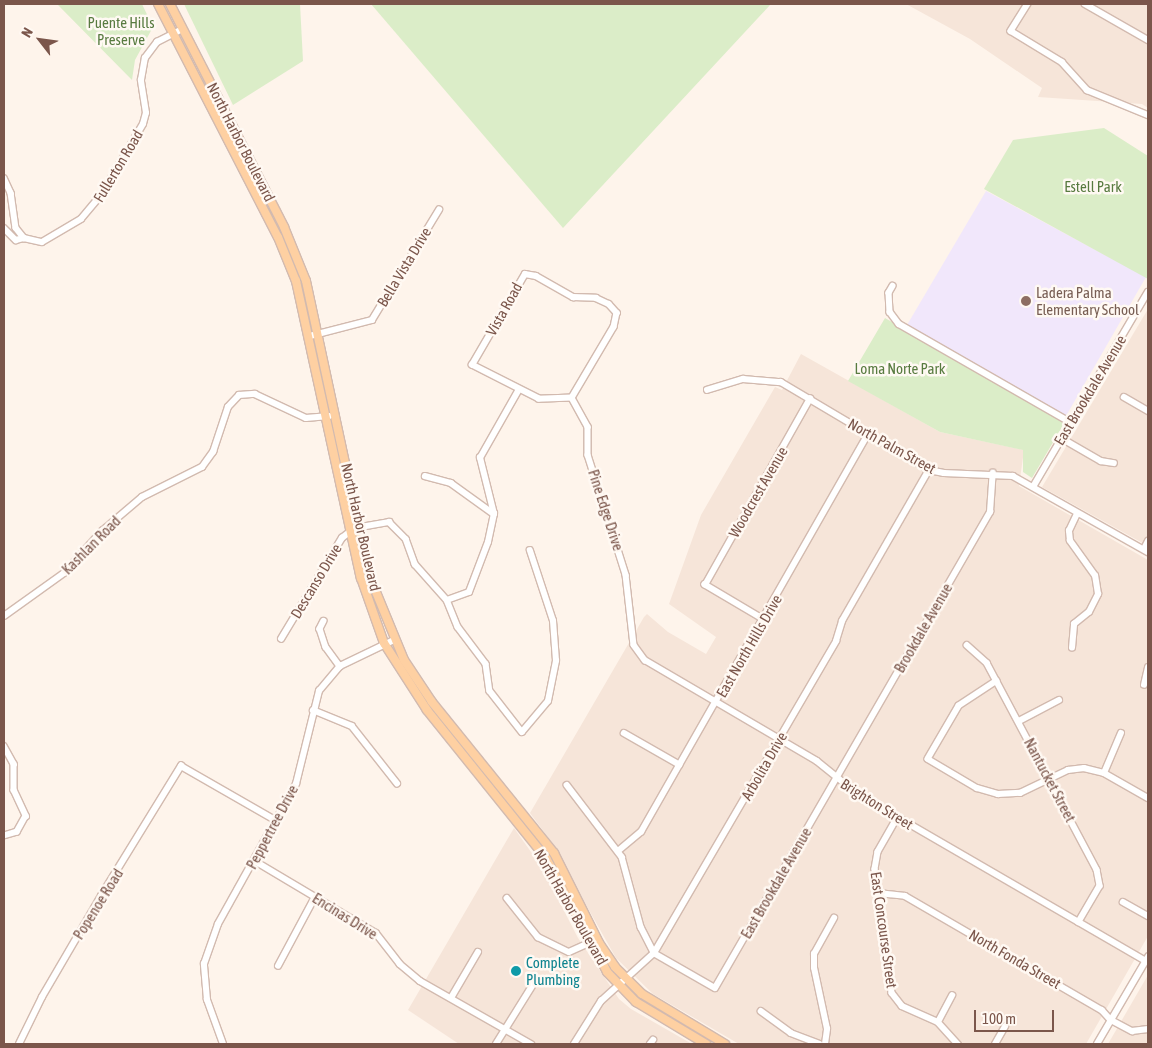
<!DOCTYPE html>
<style>
body{margin:0}
#map{position:relative;width:1152px;height:1048px;overflow:hidden;background:#fef4eb;font-family:"Asap Condensed",sans-serif}
div>[style]{position:absolute}
[style*='--x']{left:calc(var(--x)*1px);top:calc(var(--y)*1px);width:calc(var(--w)*1px);rotate:calc(var(--a)*1deg)}
.residential>*{inset:0;background:#f6e5d9}
.education>*{inset:0;background:#f1e7fb}
.green>*{inset:0;background:#dbedc8}
.roads{filter:drop-shadow(1px 0 #d2baaf) drop-shadow(-1px 0 #d2baaf) drop-shadow(0 1px #d2baaf) drop-shadow(0 -1px #d2baaf)}
.minor>*{height:5.5px;margin:-2.75px;padding:0 2.75px;transform-origin:2.75px;border-radius:2.75px;background:#fff}
.major>*{height:8px;margin:-4px;padding:0 4px;transform-origin:4px;border-radius:4px;background:#fed0a2}
.dots>*{width:14px;height:14px;translate:-50% -50%;box-sizing:border-box;border:2px solid #fff9f3;border-radius:50%}
span{translate:-50% -50%;white-space:nowrap;text-align:center;line-height:1.15;-webkit-text-stroke:5px #fff9f3;paint-order:stroke}
.park-label{font-size:15px;color:#587b40}
.street-label{font-size:15px;color:#7b564b}
.education-label{font-size:15px;color:#785e54}
.left{translate:0 -50%;text-align:left}
.culture-label{font-size:15px;color:#0d838f}
.frame{position:absolute;inset:0;border:5px solid #7b564b;pointer-events:none}
.north{position:absolute;left:15px;top:15px;width:50px;height:50px;-webkit-text-stroke:4px #fff9f3;paint-order:stroke;rotate:300deg;font-size:14px;font-weight:700;line-height:20px;text-align:center;color:#7b564b}
.north::after{content:'';display:block;margin:auto;width:18px;height:22px;background:#7b564b;clip-path:polygon(50% 0,100% 100%,50% 72%,0 100%)}
.scale{position:absolute;left:974px;top:1010px;width:80px;height:22px;box-sizing:border-box;border:2px solid #7b564b;border-top:0;padding-left:6px;font-size:15px;line-height:18px;white-space:nowrap;color:#7b564b;-webkit-text-stroke:4px #fff9f3;paint-order:stroke}
</style>
<div id="map">
<div class="residential">
<i style="clip-path:polygon(906px 4px,1148px 4px,1148px 108px,1142px 104px,1038px 97px,1042px 88px,970px 39px)"></i>
<i style="clip-path:polygon(1148px 309px,1148px 546px,1042px 487px)"></i>
<i style="clip-path:polygon(801px 354px,940px 432px,1024px 450px,1019px 486px,1148px 560px,1148px 936px,1086px 1044px,739px 1044px,653px 994px,616px 958px,547px 836px,530px 813px,644px 617px,647px 614px,668px 632px,706px 654px,716px 637px,669px 604px,701px 515px,775px 387px,782px 390px)"></i>
<i style="clip-path:polygon(514px 828px,541px 866px,578px 938px,619px 999px,631px 1009px,692px 1044px,459px 1044px,408px 1010px)"></i>
<i style="clip-path:polygon(1148px 975px,1148px 1044px,1108px 1044px)"></i>
</div>
<div class="education">
<i style="clip-path:polygon(986px 191px,1146px 277px,1066px 416px,907px 325px)"></i>
</div>
<div class="green">
<i style="clip-path:polygon(57px 4px,142px 4px,153px 27px,135px 60px,132px 80px)"></i>
<i style="clip-path:polygon(184px 4px,300px 4px,303px 61px,233px 105px)"></i>
<i style="clip-path:polygon(371px 4px,771px 4px,563px 228px)"></i>
<i style="clip-path:polygon(1104px 128px,1148px 156px,1148px 279px,984px 189px,1013px 140px)"></i>
<i style="clip-path:polygon(885px 318px,1065px 422px,1032px 478px,1023px 472px,1023px 450px,940px 432px,848px 381px)"></i>
</div>
<div class="roads">
<div class="minor">
<i style="--x:1028;--y:4;--w:32;--a:122"></i>
<i style="--x:1011;--y:31;--w:60;--a:31.3"></i>
<i style="--x:1062;--y:62;--w:38;--a:48"></i>
<i style="--x:1087;--y:90;--w:66;--a:22.3"></i>
<i style="--x:1085;--y:4;--w:73;--a:29.7"></i>
<i style="--x:4;--y:178;--w:17;--a:65"></i>
<i style="--x:11;--y:193;--w:35;--a:82"></i>
<i style="--x:16;--y:228;--w:13;--a:51"></i>
<i style="--x:24;--y:238;--w:18;--a:13"></i>
<i style="--x:42;--y:242;--w:45;--a:-30.5"></i>
<i style="--x:81;--y:219;--w:31;--a:-50"></i>
<i style="--x:101;--y:195;--w:82;--a:-59.4"></i>
<i style="--x:143;--y:124;--w:11;--a:-75"></i>
<i style="--x:146;--y:113;--w:33;--a:-99"></i>
<i style="--x:141;--y:80;--w:22;--a:-80"></i>
<i style="--x:145;--y:58;--w:20;--a:-53"></i>
<i style="--x:157;--y:42;--w:29;--a:-27"></i>
<i style="--x:4;--y:228;--w:17;--a:45"></i>
<i style="--x:16;--y:240;--w:8;--a:-14"></i>
<i style="--x:525;--y:274;--w:11;--a:10"></i>
<i style="--x:536;--y:276;--w:43;--a:29.6"></i>
<i style="--x:573;--y:297;--w:23;--a:2"></i>
<i style="--x:596;--y:298;--w:14;--a:25"></i>
<i style="--x:609;--y:304;--w:12;--a:48"></i>
<i style="--x:617;--y:313;--w:14;--a:102"></i>
<i style="--x:614;--y:327;--w:82;--a:120.6"></i>
<i style="--x:572;--y:398;--w:33;--a:178"></i>
<i style="--x:539;--y:399;--w:75;--a:-153.1"></i>
<i style="--x:472;--y:365;--w:105;--a:-59.8"></i>
<i style="--x:893;--y:286;--w:8;--a:120"></i>
<i style="--x:889;--y:293;--w:19;--a:87"></i>
<i style="--x:890;--y:312;--w:15;--a:53"></i>
<i style="--x:899;--y:324;--w:197;--a:29.8"></i>
<i style="--x:310;--y:336;--w:64;--a:-14.5"></i>
<i style="--x:372;--y:320;--w:129;--a:-58.7"></i>
<i style="--x:707;--y:390;--w:38;--a:-17"></i>
<i style="--x:743;--y:379;--w:38;--a:5"></i>
<i style="--x:781;--y:382;--w:172;--a:30.7"></i>
<i style="--x:929;--y:470;--w:15;--a:11"></i>
<i style="--x:944;--y:473;--w:69;--a:2.5"></i>
<i style="--x:1013;--y:476;--w:155;--a:29.4"></i>
<i style="--x:1124;--y:397;--w:28;--a:30"></i>
<i style="--x:572;--y:398;--w:33;--a:61"></i>
<i style="--x:588;--y:427;--w:28;--a:90"></i>
<i style="--x:588;--y:455;--w:126;--a:72.4"></i>
<i style="--x:626;--y:575;--w:70;--a:83.5"></i>
<i style="--x:634;--y:645;--w:19;--a:54"></i>
<i style="--x:645;--y:660;--w:199;--a:30.4"></i>
<i style="--x:817;--y:761;--w:53;--a:38.8"></i>
<i style="--x:858;--y:794;--w:333;--a:30.1"></i>
<i style="--x:1061;--y:438;--w:46;--a:29.9"></i>
<i style="--x:1101;--y:461;--w:13;--a:9"></i>
<i style="--x:425;--y:476;--w:27;--a:15"></i>
<i style="--x:451;--y:483;--w:53;--a:35.8"></i>
<i style="--x:1033;--y:487;--w:226;--a:-59.5"></i>
<i style="--x:1144;--y:549;--w:9;--a:-63"></i>
<i style="--x:447;--y:600;--w:23;--a:-20"></i>
<i style="--x:469;--y:592;--w:53;--a:-69.2"></i>
<i style="--x:488;--y:542;--w:29;--a:-78"></i>
<i style="--x:494;--y:514;--w:58;--a:-104"></i>
<i style="--x:480;--y:458;--w:77;--a:-60.4"></i>
<i style="--x:4;--y:616;--w:74;--a:-35.6"></i>
<i style="--x:64;--y:573;--w:57;--a:-47.9"></i>
<i style="--x:102;--y:531;--w:52;--a:-40.4"></i>
<i style="--x:142;--y:497;--w:67;--a:-26.6"></i>
<i style="--x:202;--y:467;--w:19;--a:-54"></i>
<i style="--x:213;--y:452;--w:47;--a:-71.6"></i>
<i style="--x:228;--y:407;--w:16;--a:-47"></i>
<i style="--x:239;--y:395;--w:16;--a:-4"></i>
<i style="--x:255;--y:394;--w:56;--a:25.2"></i>
<i style="--x:306;--y:418;--w:23;--a:-5"></i>
<i style="--x:764;--y:620;--w:69;--a:-149.3"></i>
<i style="--x:705;--y:585;--w:214;--a:-60.6"></i>
<i style="--x:324;--y:621;--w:9;--a:117"></i>
<i style="--x:320;--y:629;--w:19;--a:72"></i>
<i style="--x:326;--y:647;--w:24;--a:54"></i>
<i style="--x:281;--y:639;--w:118;--a:-58.9"></i>
<i style="--x:342;--y:538;--w:16;--a:-38"></i>
<i style="--x:355;--y:528;--w:35;--a:-10"></i>
<i style="--x:389;--y:522;--w:24;--a:45"></i>
<i style="--x:406;--y:539;--w:27;--a:70"></i>
<i style="--x:415;--y:564;--w:48;--a:48.4"></i>
<i style="--x:447;--y:600;--w:29;--a:68"></i>
<i style="--x:458;--y:627;--w:46;--a:52.9"></i>
<i style="--x:486;--y:664;--w:27;--a:82"></i>
<i style="--x:490;--y:691;--w:52;--a:52"></i>
<i style="--x:522;--y:732;--w:40;--a:-50"></i>
<i style="--x:548;--y:701;--w:41;--a:-78.7"></i>
<i style="--x:556;--y:661;--w:40;--a:-94.3"></i>
<i style="--x:553;--y:621;--w:74;--a:-108.2"></i>
<i style="--x:967;--y:645;--w:27;--a:42"></i>
<i style="--x:987;--y:663;--w:234;--a:62"></i>
<i style="--x:1097;--y:870;--w:16;--a:79"></i>
<i style="--x:1100;--y:886;--w:42;--a:120.3"></i>
<i style="--x:1072;--y:648;--w:24;--a:-85"></i>
<i style="--x:1074;--y:624;--w:19;--a:-39"></i>
<i style="--x:1089;--y:612;--w:20;--a:-63"></i>
<i style="--x:1098;--y:594;--w:18;--a:-99"></i>
<i style="--x:1095;--y:576;--w:43;--a:-125.5"></i>
<i style="--x:1070;--y:541;--w:10;--a:-96"></i>
<i style="--x:1069;--y:531;--w:19;--a:-65"></i>
<i style="--x:997;--y:681;--w:45;--a:146.7"></i>
<i style="--x:959;--y:706;--w:61;--a:120.3"></i>
<i style="--x:928;--y:759;--w:57;--a:30.6"></i>
<i style="--x:977;--y:788;--w:22;--a:16"></i>
<i style="--x:998;--y:794;--w:22;--a:-3"></i>
<i style="--x:1020;--y:793;--w:53;--a:-25.6"></i>
<i style="--x:1068;--y:770;--w:16;--a:-7"></i>
<i style="--x:1084;--y:768;--w:21;--a:14"></i>
<i style="--x:1104;--y:773;--w:51;--a:29.6"></i>
<i style="--x:1144;--y:685;--w:18;--a:-77"></i>
<i style="--x:313;--y:710;--w:42;--a:22.3"></i>
<i style="--x:352;--y:726;--w:73;--a:51.7"></i>
<i style="--x:1019;--y:721;--w:45;--a:-27.7"></i>
<i style="--x:624;--y:733;--w:64;--a:29.7"></i>
<i style="--x:4;--y:746;--w:21;--a:61"></i>
<i style="--x:14;--y:764;--w:26;--a:90"></i>
<i style="--x:14;--y:790;--w:29;--a:65"></i>
<i style="--x:26;--y:816;--w:18;--a:119"></i>
<i style="--x:17;--y:832;--w:14;--a:163"></i>
<i style="--x:1104;--y:773;--w:43;--a:-67"></i>
<i style="--x:567;--y:785;--w:91;--a:52.6"></i>
<i style="--x:622;--y:857;--w:73;--a:74.8"></i>
<i style="--x:641;--y:927;--w:29;--a:63"></i>
<i style="--x:654;--y:953;--w:70;--a:29.8"></i>
<i style="--x:715;--y:988;--w:550;--a:-59.98"></i>
<i style="--x:990;--y:512;--w:39;--a:-86"></i>
<i style="--x:898;--y:817;--w:40;--a:119.7"></i>
<i style="--x:878;--y:852;--w:17;--a:100"></i>
<i style="--x:875;--y:869;--w:125;--a:82.2"></i>
<i style="--x:892;--y:993;--w:16;--a:52"></i>
<i style="--x:902;--y:1006;--w:39;--a:24"></i>
<i style="--x:938;--y:1022;--w:30;--a:48"></i>
<i style="--x:618;--y:851;--w:30;--a:-40"></i>
<i style="--x:641;--y:832;--w:460;--a:-60.3"></i>
<i style="--x:255;--y:861;--w:141;--a:30.8"></i>
<i style="--x:376;--y:933;--w:39;--a:52"></i>
<i style="--x:400;--y:964;--w:26;--a:40"></i>
<i style="--x:420;--y:981;--w:128;--a:29.6"></i>
<i style="--x:878;--y:893;--w:27;--a:6"></i>
<i style="--x:905;--y:896;--w:228;--a:30.1"></i>
<i style="--x:1102;--y:1010;--w:13;--a:48"></i>
<i style="--x:1111;--y:1020;--w:24;--a:28"></i>
<i style="--x:1132;--y:1031;--w:16;--a:-7"></i>
<i style="--x:507;--y:898;--w:50;--a:51.5"></i>
<i style="--x:538;--y:937;--w:34;--a:26"></i>
<i style="--x:569;--y:952;--w:22;--a:-24"></i>
<i style="--x:1123;--y:902;--w:29;--a:29"></i>
<i style="--x:278;--y:966;--w:78;--a:-61.8"></i>
<i style="--x:451;--y:998;--w:53;--a:-59.6"></i>
<i style="--x:761;--y:1011;--w:37;--a:36"></i>
<i style="--x:791;--y:1033;--w:30;--a:21"></i>
<i style="--x:938;--y:1022;--w:30;--a:-62"></i>
<i style="--x:19;--y:1044;--w:52;--a:-63.9"></i>
<i style="--x:42;--y:997;--w:117;--a:-59.7"></i>
<i style="--x:101;--y:896;--w:153;--a:-58.4"></i>
<i style="--x:181;--y:766;--w:111;--a:29.8"></i>
<i style="--x:223;--y:1044;--w:47;--a:-110"></i>
<i style="--x:207;--y:1000;--w:36;--a:-95"></i>
<i style="--x:204;--y:964;--w:42;--a:-70.7"></i>
<i style="--x:218;--y:924;--w:160;--a:-60.9"></i>
<i style="--x:296;--y:784;--w:96;--a:-76.1"></i>
<i style="--x:319;--y:691;--w:33;--a:-50"></i>
<i style="--x:340;--y:666;--w:60;--a:-25.7"></i>
<i style="--x:496;--y:1044;--w:72;--a:-58.1"></i>
<i style="--x:574;--y:1044;--w:51;--a:-57.9"></i>
<i style="--x:601;--y:1001;--w:72;--a:-42.2"></i>
<i style="--x:654;--y:953;--w:361;--a:-59.7"></i>
<i style="--x:836;--y:641;--w:21;--a:-73"></i>
<i style="--x:842;--y:621;--w:174;--a:-60.1"></i>
<i style="--x:650;--y:1044;--w:5;--a:-53"></i>
<i style="--x:825;--y:1044;--w:15;--a:-82"></i>
<i style="--x:827;--y:1029;--w:62;--a:-102"></i>
<i style="--x:814;--y:968;--w:14;--a:-90"></i>
<i style="--x:814;--y:954;--w:41;--a:-60.9"></i>
<i style="--x:995;--y:1044;--w:20;--a:-60"></i>
<i style="--x:1097;--y:1044;--w:101;--a:-59.6"></i>
</div>
<div class="major">
<i style="--x:158;--y:4;--w:262;--a:62.8"></i>
<i style="--x:278;--y:237;--w:48;--a:67.8"></i>
<i style="--x:296;--y:281;--w:304;--a:77.7"></i>
<i style="--x:361;--y:578;--w:69;--a:70.5"></i>
<i style="--x:384;--y:643;--w:80;--a:57.3"></i>
<i style="--x:427;--y:710;--w:190;--a:51.2"></i>
<i style="--x:546;--y:858;--w:129;--a:61.8"></i>
<i style="--x:607;--y:972;--w:42;--a:46"></i>
<i style="--x:636;--y:1002;--w:82;--a:31"></i>
<i style="--x:170;--y:4;--w:250;--a:62.9"></i>
<i style="--x:284;--y:227;--w:58;--a:67.8"></i>
<i style="--x:306;--y:281;--w:301;--a:77.9"></i>
<i style="--x:369;--y:575;--w:92;--a:67.6"></i>
<i style="--x:404;--y:660;--w:50;--a:56.3"></i>
<i style="--x:432;--y:702;--w:194;--a:51.1"></i>
<i style="--x:554;--y:853;--w:101;--a:63.4"></i>
<i style="--x:599;--y:943;--w:29;--a:56"></i>
<i style="--x:615;--y:967;--w:38;--a:45"></i>
<i style="--x:642;--y:994;--w:97;--a:31.1"></i>
</div>
</div>
<div class="dots">
<i style="left:1026px;top:301px;background:#8d6e63"></i>
<i style="left:516px;top:971px;background:#0f9aa8"></i>
</div>
<div class="park-label">
<span style="left:121px;top:31px">Puente Hills<br>Preserve</span>
<span style="left:1093px;top:187px">Estell Park</span>
<span style="left:900px;top:369px">Loma Norte Park</span>
</div>
<div class="street-label">
<span style="left:241px;top:142px;rotate:63deg">North Harbor Boulevard</span>
<span style="left:118px;top:166px;rotate:-59deg">Fullerton Road</span>
<span style="left:404px;top:267px;rotate:-59deg">Bella Vista Drive</span>
<span style="left:504px;top:309px;rotate:-61deg">Vista Road</span>
<span style="left:1090px;top:390px;rotate:-59deg">East Brookdale Avenue</span>
<span style="left:892px;top:446px;rotate:29deg">North Palm Street</span>
<span style="left:758px;top:492px;rotate:-60deg">Woodcrest Avenue</span>
<span style="left:606px;top:510px;rotate:72deg">Pine Edge Drive</span>
<span style="left:361px;top:527px;rotate:77deg">North Harbor Boulevard</span>
<span style="left:91px;top:545px;rotate:-45deg">Kashlan Road</span>
<span style="left:316px;top:581px;rotate:-59deg">Descanso Drive</span>
<span style="left:923px;top:628px;rotate:-60deg">Brookdale Avenue</span>
<span style="left:749px;top:646px;rotate:-60deg">East North Hills Drive</span>
<span style="left:764px;top:766px;rotate:-60deg">Arbolita Drive</span>
<span style="left:1050px;top:780px;rotate:62deg">Nantucket Street</span>
<span style="left:877px;top:804px;rotate:32deg">Brighton Street</span>
<span style="left:272px;top:827px;rotate:-62deg">Peppertree Drive</span>
<span style="left:776px;top:883px;rotate:-60deg">East Brookdale Avenue</span>
<span style="left:98px;top:904px;rotate:-58deg">Popenoe Road</span>
<span style="left:571px;top:907px;rotate:60deg">North Harbor Boulevard</span>
<span style="left:345px;top:916px;rotate:32deg">Encinas Drive</span>
<span style="left:884px;top:930px;rotate:82deg">East Concourse Street</span>
<span style="left:1015px;top:959px;rotate:30deg">North Fonda Street</span>
</div>
<div class="education-label">
<span class="left" style="left:1036px;top:301px">Ladera Palma<br>Elementary School</span>
</div>
<div class="culture-label">
<span class="left" style="left:526px;top:971px">Complete<br>Plumbing</span>
</div>
<div class="frame"></div>
<div class="north">N</div>
<div class="scale">100 m</div>
</div>
